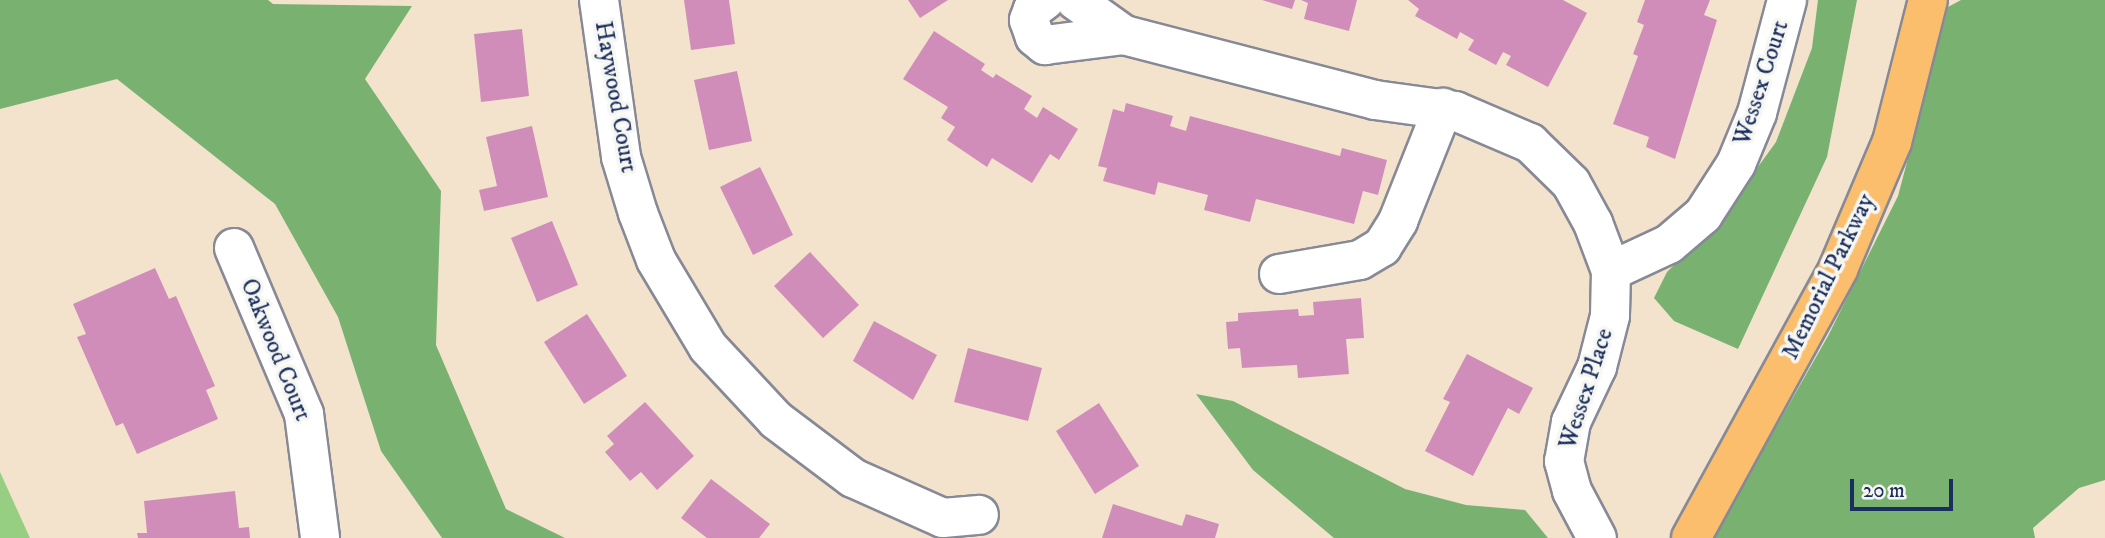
<!DOCTYPE html>
<style>
body{margin:0}
#map{position:relative;width:2105px;height:538px;overflow:hidden;background:#f3e3cd;font-family:"IM FELL DW Pica",serif}
div>[style]{position:absolute}
[style*='--x']{left:calc(var(--x)*1px);top:calc(var(--y)*1px);width:calc(var(--w)*1px);rotate:calc(var(--a)*1deg)}
.green>*{inset:0;background:#97cf82}
.forest>*{inset:0;background:#79b270}
.building>*{inset:0;background:#d18db9}
.roads{filter:drop-shadow(2px 0 #878996) drop-shadow(-2px 0 #878996) drop-shadow(0 2px #878996) drop-shadow(0 -2px #878996)}
.minor>*{height:38px;margin:-19px;padding:0 19px;transform-origin:19px;border-radius:19px;background:#fff}
.major>*{height:38px;margin:-19px;padding:0 19px;transform-origin:19px;border-radius:19px;background:#fabe6d}
span{translate:-50% -50%;white-space:nowrap;text-align:center;line-height:1.15;-webkit-text-stroke:7px #f6f6f2;paint-order:stroke}
.street-label{font-size:24px;color:#1b2f5e}
.scale{position:absolute;left:1850px;top:479px;width:103px;height:32px;box-sizing:border-box;border:4px solid #1b2f5e;border-top:0;padding-left:9px;font-size:21px;line-height:24px;white-space:nowrap;color:#1b2f5e;-webkit-text-stroke:5px #f6f6f2;paint-order:stroke}
</style>
<div id="map">
<div class="green">
<i style="clip-path:polygon(0 472px,30px 538px,0 538px)"></i>
</div>
<div class="forest">
<i style="clip-path:polygon(0 0,268px 0,273px 4px,412px 6px,365px 79px,441px 191px,436px 345px,506px 509px,565px 538px,442px 538px,381px 451px,338px 317px,275px 204px,117px 79px,0 109px)"></i>
<i style="clip-path:polygon(1818px 0,1857px 0,1827px 157px,1738px 349px,1674px 321px,1654px 298px,1667px 272px,1718px 222px,1776px 142px,1812px 48px)"></i>
<i style="clip-path:polygon(1961px 0,2105px 0,2105px 480px,2079px 488px,2033px 528px,2035px 538px,1713px 538px,1828px 336px,1898px 196px,1948px 7px)"></i>
<i style="clip-path:polygon(1196px 394px,1233px 401px,1405px 489px,1466px 505px,1525px 510px,1548px 538px,1334px 538px,1253px 470px)"></i>
</div>
<div class="building">
<i style="clip-path:polygon(684px 0,729px 0,735px 44px,691px 50px)"></i>
<i style="clip-path:polygon(908px 0,948px 0,920px 18px)"></i>
<i style="clip-path:polygon(1262px 0,1295px 0,1292px 9px)"></i>
<i style="clip-path:polygon(1301px 0,1357px 0,1349px 31px,1304px 19px,1308px 3px)"></i>
<i style="clip-path:polygon(1408px 0,1563px 0,1587px 13px,1548px 87px,1506px 65px,1511px 56px,1503px 52px,1496px 65px,1468px 50px,1474px 40px,1460px 32px,1457px 39px,1415px 16px,1419px 9px)"></i>
<i style="clip-path:polygon(1645px 0,1710px 0,1704px 15px,1717px 20px,1675px 159px,1646px 147px,1649px 137px,1613px 124px,1638px 56px,1633px 54px,1644px 25px,1637px 22px)"></i>
<i style="clip-path:polygon(522px 29px,529px 96px,481px 102px,474px 34px)"></i>
<i style="clip-path:polygon(934px 31px,985px 64px,981px 70px,993px 78px,996px 74px,1032px 96px,1024px 109px,1037px 118px,1043px 107px,1078px 129px,1059px 160px,1050px 154px,1032px 183px,992px 158px,987px 167px,947px 140px,955px 127px,941px 118px,948px 107px,903px 79px)"></i>
<i style="clip-path:polygon(737px 71px,752px 141px,709px 150px,694px 80px)"></i>
<i style="clip-path:polygon(1126px 103px,1173px 116px,1170px 126px,1186px 131px,1190px 116px,1340px 156px,1342px 148px,1387px 160px,1378px 195px,1363px 191px,1354px 224px,1256px 199px,1250px 222px,1204px 210px,1208px 195px,1158px 182px,1155px 195px,1103px 181px,1107px 168px,1098px 166px,1113px 109px,1124px 112px)"></i>
<i style="clip-path:polygon(532px 126px,548px 197px,484px 211px,479px 190px,497px 186px,486px 137px)"></i>
<i style="clip-path:polygon(760px 167px,793px 235px,753px 255px,720px 187px)"></i>
<i style="clip-path:polygon(552px 221px,578px 285px,537px 302px,511px 238px)"></i>
<i style="clip-path:polygon(810px 252px,859px 305px,823px 338px,774px 286px)"></i>
<i style="clip-path:polygon(155px 268px,169px 299px,176px 296px,215px 386px,206px 390px,218px 419px,137px 454px,123px 423px,116px 426px,77px 337px,86px 334px,73px 304px)"></i>
<i style="clip-path:polygon(1361px 298px,1364px 338px,1346px 339px,1349px 374px,1298px 378px,1297px 365px,1242px 368px,1240px 348px,1228px 349px,1226px 322px,1238px 321px,1238px 313px,1298px 309px,1299px 316px,1314px 315px,1313px 302px)"></i>
<i style="clip-path:polygon(587px 314px,627px 376px,584px 404px,544px 342px)"></i>
<i style="clip-path:polygon(874px 321px,937px 355px,913px 400px,853px 361px)"></i>
<i style="clip-path:polygon(968px 348px,1042px 368px,1028px 421px,954px 402px)"></i>
<i style="clip-path:polygon(1467px 354px,1533px 388px,1519px 414px,1508px 408px,1473px 476px,1425px 451px,1450px 402px,1443px 399px)"></i>
<i style="clip-path:polygon(645px 402px,694px 456px,657px 490px,641px 472px,630px 481px,605px 452px,614px 444px,607px 436px)"></i>
<i style="clip-path:polygon(1099px 403px,1139px 466px,1095px 494px,1056px 431px)"></i>
<i style="clip-path:polygon(711px 479px,770px 524px,759px 538px,707px 538px,681px 518px)"></i>
<i style="clip-path:polygon(235px 491px,239px 528px,249px 527px,250px 538px,138px 538px,137px 533px,147px 533px,144px 501px)"></i>
<i style="clip-path:polygon(1113px 504px,1182px 526px,1186px 514px,1219px 524px,1215px 538px,1102px 538px)"></i>
</div>
<div class="roads">
<div class="minor">
<i style="--x:599;--y:0;--w:159;--a:82"></i>
<i style="--x:621;--y:157;--w:59;--a:73.1"></i>
<i style="--x:638;--y:213;--w:50;--a:69"></i>
<i style="--x:656;--y:260;--w:101;--a:59.1"></i>
<i style="--x:708;--y:347;--w:100;--a:47"></i>
<i style="--x:776;--y:420;--w:96;--a:37"></i>
<i style="--x:853;--y:478;--w:98;--a:24"></i>
<i style="--x:943;--y:518;--w:36;--a:-5"></i>
<i style="--x:1045;--y:0;--w:15;--a:143"></i>
<i style="--x:1033;--y:9;--w:12;--a:110"></i>
<i style="--x:1029;--y:20;--w:18;--a:71"></i>
<i style="--x:1035;--y:37;--w:13;--a:39"></i>
<i style="--x:1045;--y:45;--w:80;--a:-7.2"></i>
<i style="--x:1124;--y:35;--w:259;--a:14.5"></i>
<i style="--x:1375;--y:100;--w:81;--a:7.8"></i>
<i style="--x:1455;--y:111;--w:82;--a:23.1"></i>
<i style="--x:1530;--y:143;--w:57;--a:44.3"></i>
<i style="--x:1571;--y:183;--w:46;--a:61.2"></i>
<i style="--x:1593;--y:223;--w:51;--a:69.4"></i>
<i style="--x:1611;--y:271;--w:45;--a:91.3"></i>
<i style="--x:1610;--y:316;--w:53;--a:104.3"></i>
<i style="--x:1597;--y:367;--w:61;--a:115.3"></i>
<i style="--x:1571;--y:422;--w:40;--a:100"></i>
<i style="--x:1564;--y:461;--w:31;--a:75"></i>
<i style="--x:1572;--y:491;--w:53;--a:62"></i>
<i style="--x:1075;--y:0;--w:60;--a:35.5"></i>
<i style="--x:234;--y:248;--w:180;--a:67.1"></i>
<i style="--x:304;--y:414;--w:125;--a:82.6"></i>
<i style="--x:1611;--y:271;--w:64;--a:-25"></i>
<i style="--x:1669;--y:244;--w:45;--a:-40.5"></i>
<i style="--x:1703;--y:215;--w:61;--a:-57.1"></i>
<i style="--x:1736;--y:164;--w:55;--a:-67.6"></i>
<i style="--x:1757;--y:113;--w:117;--a:-75.1"></i>
<i style="--x:1279;--y:274;--w:82;--a:-9.8"></i>
<i style="--x:1360;--y:260;--w:26;--a:-31"></i>
<i style="--x:1382;--y:247;--w:31;--a:-58"></i>
<i style="--x:1398;--y:221;--w:122;--a:-68.3"></i>
</div>
<div class="major">
<i style="--x:1691;--y:538;--w:307;--a:-61.3"></i>
<i style="--x:1838;--y:269;--w:138;--a:-67"></i>
<i style="--x:1892;--y:142;--w:146;--a:-75.8"></i>
</div>
</div>
<div class="street-label">
<span style="left:1762px;top:83px;rotate:-72deg">Wessex Court</span>
<span style="left:615px;top:97px;rotate:80deg">Haywood Court</span>
<span style="left:1829px;top:277px;rotate:-64deg">Memorial Parkway</span>
<span style="left:275px;top:350px;rotate:68deg">Oakwood Court</span>
<span style="left:1587px;top:389px;rotate:-72deg">Wessex Place</span>
</div>
<div class="scale">20 m</div>
</div>
